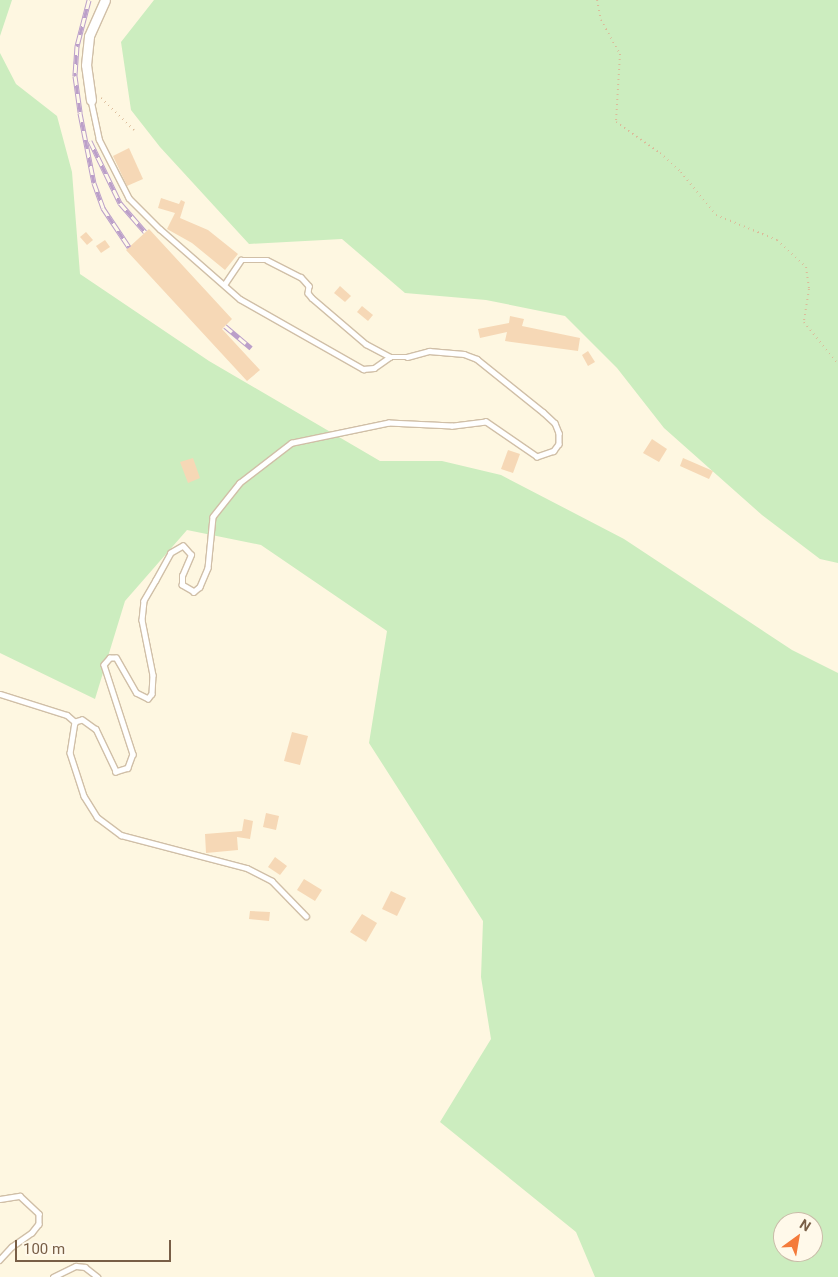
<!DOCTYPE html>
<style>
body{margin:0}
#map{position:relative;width:838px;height:1277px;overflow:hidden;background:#fef7e1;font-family:Roboto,sans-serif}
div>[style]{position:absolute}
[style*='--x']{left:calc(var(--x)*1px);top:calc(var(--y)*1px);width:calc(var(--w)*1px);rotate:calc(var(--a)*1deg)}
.green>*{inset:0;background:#ccedbf}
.building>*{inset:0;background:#f6d8b6}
.path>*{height:2px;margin-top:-1px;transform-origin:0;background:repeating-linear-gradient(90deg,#dbbb9a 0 1px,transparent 0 5px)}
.roads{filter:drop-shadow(1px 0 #d0bfa7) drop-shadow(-1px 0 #d0bfa7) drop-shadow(0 1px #d0bfa7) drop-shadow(0 -1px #d0bfa7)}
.service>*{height:4.5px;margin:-2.25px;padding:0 2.25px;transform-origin:2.25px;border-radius:2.25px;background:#fff}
.minor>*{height:9px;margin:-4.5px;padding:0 4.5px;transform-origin:4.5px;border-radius:4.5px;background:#fff}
.rail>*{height:5px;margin-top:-2.5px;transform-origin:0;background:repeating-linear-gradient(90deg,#fff9ea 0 9px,#bb9fc9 0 18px);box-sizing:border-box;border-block:1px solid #bb9fc9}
span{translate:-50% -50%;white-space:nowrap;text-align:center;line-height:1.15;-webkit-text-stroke:4px #fff9ea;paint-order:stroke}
.north{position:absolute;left:773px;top:1212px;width:50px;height:50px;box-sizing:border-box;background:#fff9ea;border:1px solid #c9bba8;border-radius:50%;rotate:32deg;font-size:14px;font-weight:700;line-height:20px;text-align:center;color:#785e46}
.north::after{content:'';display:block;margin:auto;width:18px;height:22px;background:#f47b3b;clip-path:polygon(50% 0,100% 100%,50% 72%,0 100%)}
.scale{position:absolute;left:15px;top:1240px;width:156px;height:22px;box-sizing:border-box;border:2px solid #785e46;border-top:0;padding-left:6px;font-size:15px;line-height:18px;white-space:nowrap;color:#785e46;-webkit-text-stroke:4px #fff9ea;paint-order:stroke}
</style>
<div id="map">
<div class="green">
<i style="clip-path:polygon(0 0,12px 0,0 36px)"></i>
<i style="clip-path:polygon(154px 0,838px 0,838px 563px,820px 559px,762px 515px,664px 428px,617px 368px,565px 316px,486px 300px,405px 293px,342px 239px,249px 244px,160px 147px,131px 110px,121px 42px)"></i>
<i style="clip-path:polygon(evenodd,0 53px,16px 84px,57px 116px,72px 172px,80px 274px,209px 361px,380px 461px,442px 461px,501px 475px,624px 539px,792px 650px,838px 673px,838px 1277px,595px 1277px,576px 1232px,440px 1122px,491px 1039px,481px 977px,483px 921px,369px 743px,387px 631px,261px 545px,187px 530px,125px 601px,95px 699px,0 653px,0 53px,783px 1222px,813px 1222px,813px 1252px,783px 1252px,783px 1222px)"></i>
</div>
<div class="building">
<i style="clip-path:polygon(129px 148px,143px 179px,127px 186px,113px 156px)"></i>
<i style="clip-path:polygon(161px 198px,179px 204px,181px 200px,185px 202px,180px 218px,208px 230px,238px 254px,225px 270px,192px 243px,167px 229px,175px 213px,158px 208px)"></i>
<i style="clip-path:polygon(149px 229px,232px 319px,222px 329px,260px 370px,247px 381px,126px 250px)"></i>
<i style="clip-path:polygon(86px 232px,93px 240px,87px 245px,80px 237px)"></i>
<i style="clip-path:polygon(105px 240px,110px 247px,101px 253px,96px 246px)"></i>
<i style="clip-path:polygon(340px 286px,351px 296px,345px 302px,334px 293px)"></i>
<i style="clip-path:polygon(362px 306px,373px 315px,368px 321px,357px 312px)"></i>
<i style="clip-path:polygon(510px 316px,524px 319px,522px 326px,580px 338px,578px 351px,505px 341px,507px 332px,480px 338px,478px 329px,509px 323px)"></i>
<i style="clip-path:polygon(588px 351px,595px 362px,588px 366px,582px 355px)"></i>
<i style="clip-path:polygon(652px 439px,667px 449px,659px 462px,643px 453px)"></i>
<i style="clip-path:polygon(508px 450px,520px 454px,513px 473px,501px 469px)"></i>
<i style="clip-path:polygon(193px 458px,200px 478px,188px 483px,180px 462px)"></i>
<i style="clip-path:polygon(683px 458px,713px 471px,709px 479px,680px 466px)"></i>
<i style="clip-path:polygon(292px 732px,308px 736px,300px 765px,284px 761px)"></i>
<i style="clip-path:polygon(266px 813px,279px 816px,276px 830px,263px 827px)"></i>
<i style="clip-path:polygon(244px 819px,253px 821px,250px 839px,237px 837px,238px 850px,206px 853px,205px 834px,242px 831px)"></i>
<i style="clip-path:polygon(275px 857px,287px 866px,280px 875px,268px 867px)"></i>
<i style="clip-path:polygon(304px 879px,322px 890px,315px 901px,297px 890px)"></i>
<i style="clip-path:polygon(391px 891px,406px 898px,397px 916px,382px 909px)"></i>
<i style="clip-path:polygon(250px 911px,270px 912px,269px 921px,249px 919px)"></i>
<i style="clip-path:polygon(362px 914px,377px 923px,366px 942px,350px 932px)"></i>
</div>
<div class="path">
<i style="--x:597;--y:0;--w:20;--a:79"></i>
<i style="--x:601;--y:20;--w:39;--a:61"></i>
<i style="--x:620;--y:54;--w:68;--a:93.4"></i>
<i style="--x:616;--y:122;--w:54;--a:35.2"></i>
<i style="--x:660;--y:153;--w:28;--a:42"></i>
<i style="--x:681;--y:172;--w:55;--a:50.9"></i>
<i style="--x:716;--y:215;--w:66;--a:22.3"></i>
<i style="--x:777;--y:240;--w:40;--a:43"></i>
<i style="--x:806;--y:267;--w:22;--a:82"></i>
<i style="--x:809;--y:289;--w:33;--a:99"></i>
<i style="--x:804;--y:322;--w:54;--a:51"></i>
<i style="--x:101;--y:98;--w:46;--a:44.1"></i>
</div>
<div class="roads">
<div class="service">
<i style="--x:91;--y:100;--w:40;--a:78"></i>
<i style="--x:99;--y:139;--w:66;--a:63"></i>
<i style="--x:129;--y:198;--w:44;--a:45"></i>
<i style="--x:160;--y:229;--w:106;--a:41.2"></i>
<i style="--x:240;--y:299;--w:142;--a:29.6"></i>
<i style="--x:363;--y:369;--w:11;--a:-5"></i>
<i style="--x:374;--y:368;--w:19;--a:-35"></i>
<i style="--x:390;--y:357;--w:17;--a:0"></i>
<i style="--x:407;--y:357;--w:23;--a:-15"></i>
<i style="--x:429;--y:351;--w:35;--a:5"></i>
<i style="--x:464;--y:354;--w:14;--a:21"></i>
<i style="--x:477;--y:359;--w:85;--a:38.8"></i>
<i style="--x:543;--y:412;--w:16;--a:43"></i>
<i style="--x:555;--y:423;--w:11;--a:68"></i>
<i style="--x:559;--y:433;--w:11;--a:90"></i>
<i style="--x:559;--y:444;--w:9;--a:126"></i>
<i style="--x:554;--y:451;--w:18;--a:161"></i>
<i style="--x:537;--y:457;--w:62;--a:-145.5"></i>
<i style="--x:486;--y:422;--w:34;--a:173"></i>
<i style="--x:452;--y:426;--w:63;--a:-177.3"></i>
<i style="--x:389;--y:423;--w:99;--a:168.3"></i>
<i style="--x:292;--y:443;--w:66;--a:142.4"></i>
<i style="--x:240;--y:483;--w:43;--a:128.5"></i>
<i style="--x:213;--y:517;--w:51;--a:95.6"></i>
<i style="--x:208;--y:568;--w:21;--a:113"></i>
<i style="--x:200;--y:587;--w:8;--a:140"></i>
<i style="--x:194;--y:592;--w:14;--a:-150"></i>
<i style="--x:182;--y:585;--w:9;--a:-90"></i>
<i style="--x:182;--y:576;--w:23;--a:-67"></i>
<i style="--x:191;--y:555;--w:12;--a:-132"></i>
<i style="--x:183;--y:546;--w:14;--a:150"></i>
<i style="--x:171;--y:553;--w:31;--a:119"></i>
<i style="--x:156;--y:580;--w:24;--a:120"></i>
<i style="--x:144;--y:601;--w:19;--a:96"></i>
<i style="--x:142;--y:620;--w:56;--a:78.7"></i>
<i style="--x:153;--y:675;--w:19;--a:93"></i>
<i style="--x:152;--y:694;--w:6;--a:129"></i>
<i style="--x:148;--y:699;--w:13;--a:-153"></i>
<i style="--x:136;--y:693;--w:40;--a:-119.7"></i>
<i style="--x:116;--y:658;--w:6;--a:180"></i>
<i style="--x:110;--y:658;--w:9;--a:131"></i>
<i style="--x:104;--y:665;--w:94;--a:72"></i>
<i style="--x:133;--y:754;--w:15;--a:110"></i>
<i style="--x:128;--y:768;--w:13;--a:162"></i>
<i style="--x:116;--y:772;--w:47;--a:-115.5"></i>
<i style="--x:96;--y:730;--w:17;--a:-144"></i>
<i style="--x:82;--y:720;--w:7;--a:164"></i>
<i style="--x:75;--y:722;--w:31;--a:99"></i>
<i style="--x:70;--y:753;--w:45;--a:72"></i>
<i style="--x:84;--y:796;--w:25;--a:58"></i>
<i style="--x:97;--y:817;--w:30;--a:37"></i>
<i style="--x:121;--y:835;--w:130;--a:14.7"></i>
<i style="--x:247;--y:868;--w:28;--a:27"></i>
<i style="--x:272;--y:881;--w:49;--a:45.8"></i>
<i style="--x:224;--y:285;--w:30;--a:-56"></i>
<i style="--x:241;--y:260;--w:26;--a:0"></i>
<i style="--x:267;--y:260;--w:38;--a:27"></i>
<i style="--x:301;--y:277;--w:12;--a:48"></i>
<i style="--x:309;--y:286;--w:7;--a:98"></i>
<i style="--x:308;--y:293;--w:6;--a:51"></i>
<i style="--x:312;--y:298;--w:71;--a:40.4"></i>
<i style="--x:366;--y:344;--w:27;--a:28"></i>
<i style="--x:0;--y:694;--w:70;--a:17.4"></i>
<i style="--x:67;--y:715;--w:11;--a:41"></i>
<i style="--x:0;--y:1199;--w:20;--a:-9"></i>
<i style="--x:20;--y:1196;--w:26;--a:43"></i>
<i style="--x:39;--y:1214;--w:10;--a:90"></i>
<i style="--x:39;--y:1224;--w:11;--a:128"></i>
<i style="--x:32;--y:1233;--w:24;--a:145"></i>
<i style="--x:12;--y:1247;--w:18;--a:133"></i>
<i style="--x:53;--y:1277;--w:25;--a:-26"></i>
<i style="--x:76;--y:1266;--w:9;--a:6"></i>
<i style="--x:85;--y:1267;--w:16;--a:38"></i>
</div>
<div class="minor">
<i style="--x:91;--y:100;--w:35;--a:-98"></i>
<i style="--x:86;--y:65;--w:29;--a:-84"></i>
<i style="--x:89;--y:36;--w:39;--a:-66"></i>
</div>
</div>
<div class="rail">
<i style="--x:89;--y:0;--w:48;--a:104.6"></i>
<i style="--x:77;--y:46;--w:30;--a:94"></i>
<i style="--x:75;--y:76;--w:37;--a:82"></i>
<i style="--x:80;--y:113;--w:71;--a:78.7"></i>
<i style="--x:94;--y:183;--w:27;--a:70"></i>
<i style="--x:103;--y:208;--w:47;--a:56.3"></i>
<i style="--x:90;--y:141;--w:69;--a:64.2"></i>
<i style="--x:120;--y:203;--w:38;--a:49"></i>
<i style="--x:225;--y:326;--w:34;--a:40"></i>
</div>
<div class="north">N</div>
<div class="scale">100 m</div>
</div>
